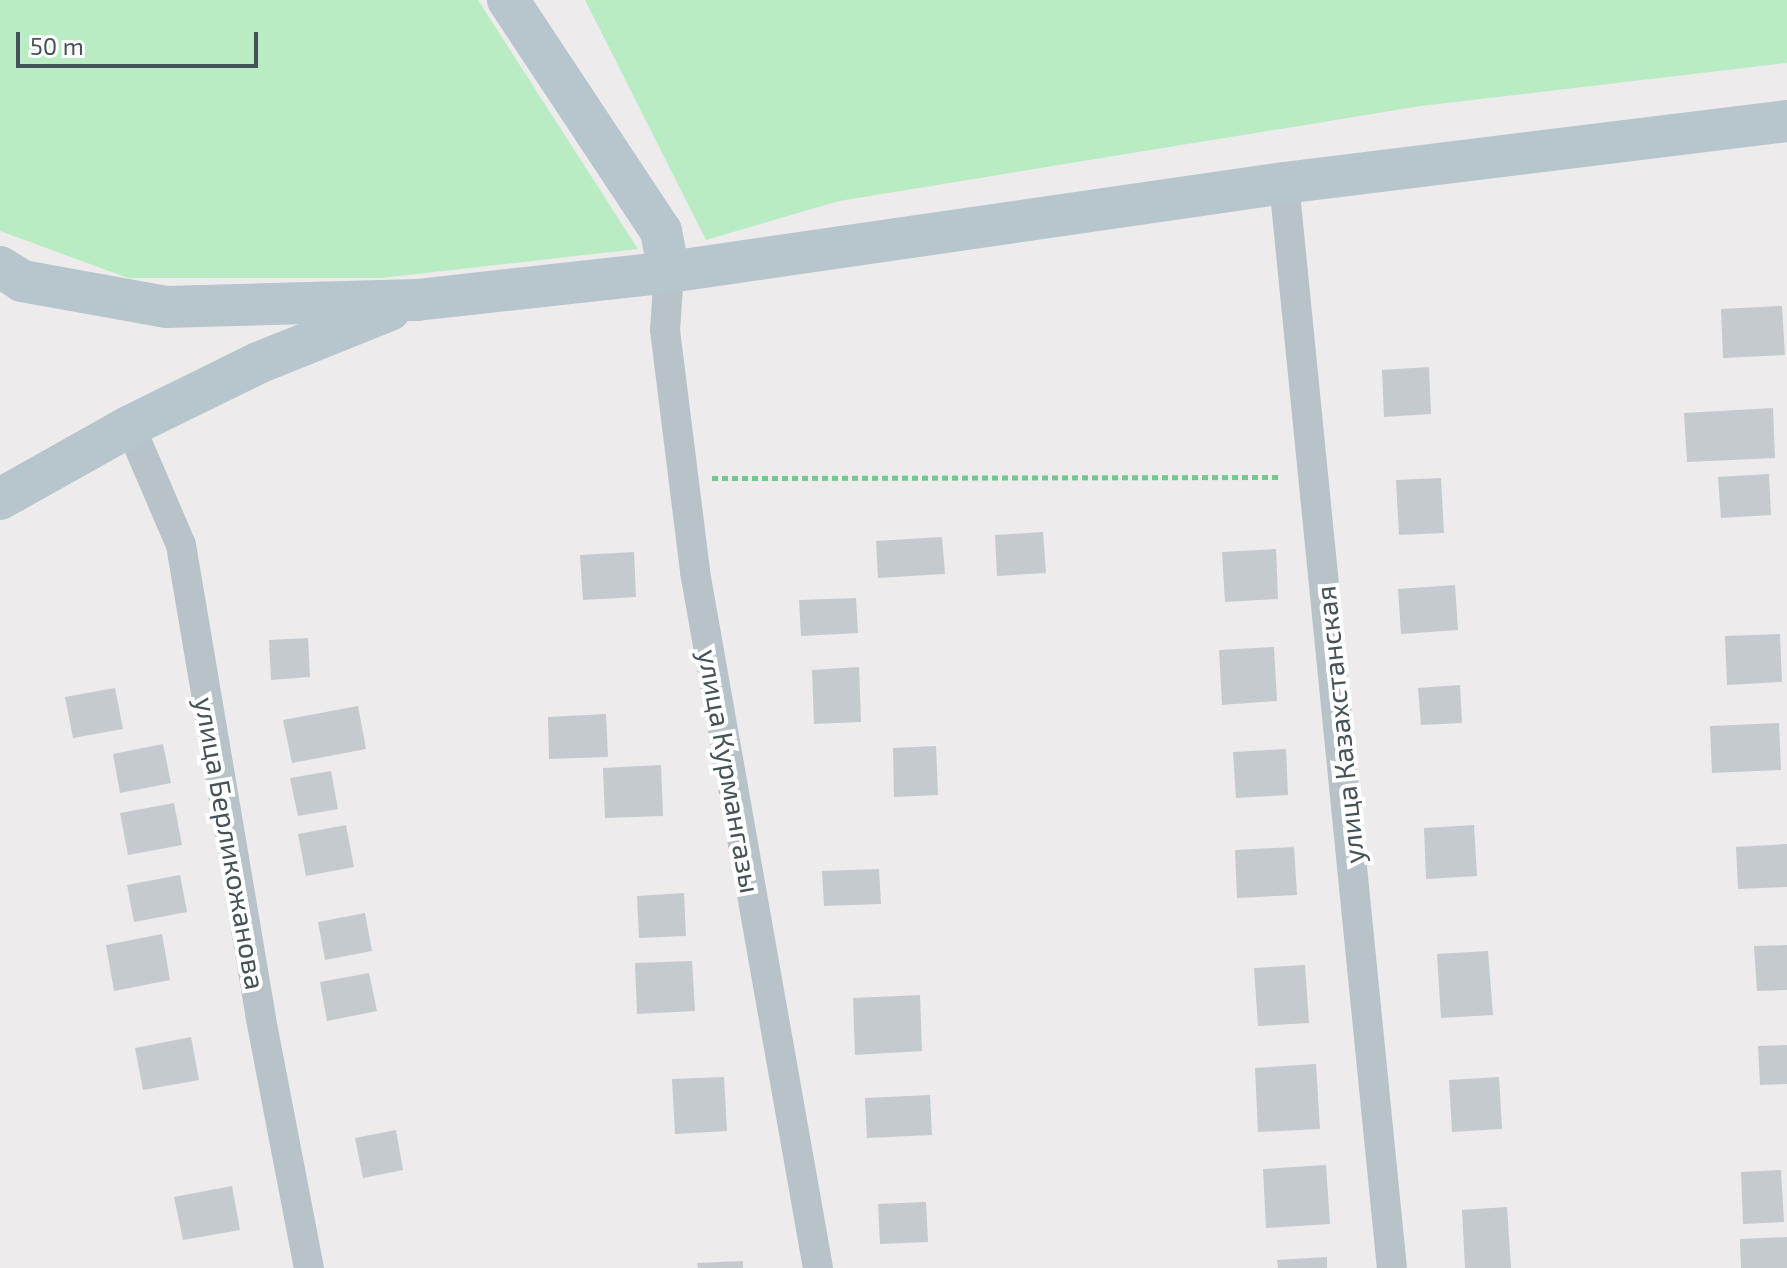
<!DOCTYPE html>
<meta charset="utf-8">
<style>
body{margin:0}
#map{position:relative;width:1787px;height:1268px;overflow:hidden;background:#eeebec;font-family:"Exo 2",sans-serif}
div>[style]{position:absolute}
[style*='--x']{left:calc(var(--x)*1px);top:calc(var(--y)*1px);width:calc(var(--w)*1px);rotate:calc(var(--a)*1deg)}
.green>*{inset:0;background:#baecc4}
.building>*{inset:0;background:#c5cace}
.path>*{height:5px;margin-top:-2.5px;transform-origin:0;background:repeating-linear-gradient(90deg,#73c88f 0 6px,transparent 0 10px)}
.street>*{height:30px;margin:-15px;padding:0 15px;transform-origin:15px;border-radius:15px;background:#b7c3c8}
.secondary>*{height:42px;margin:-21px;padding:0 21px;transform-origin:21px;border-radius:21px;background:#b7c6cd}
span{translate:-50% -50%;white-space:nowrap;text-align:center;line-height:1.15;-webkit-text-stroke:8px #fff;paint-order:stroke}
.street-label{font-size:28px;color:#455258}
.scale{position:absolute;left:16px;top:32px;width:242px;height:36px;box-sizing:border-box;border:4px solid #455258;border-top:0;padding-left:10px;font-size:24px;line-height:28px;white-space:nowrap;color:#455258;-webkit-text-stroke:6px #fff;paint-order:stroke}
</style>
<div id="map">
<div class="green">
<i style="clip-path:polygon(0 0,478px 0,638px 249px,381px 278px,128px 278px,0 231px)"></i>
<i style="clip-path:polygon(585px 0,1787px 0,1787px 63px,1421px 106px,839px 201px,706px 240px)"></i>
</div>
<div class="building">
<i style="clip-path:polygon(1782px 306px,1785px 355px,1723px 358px,1721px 309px)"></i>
<i style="clip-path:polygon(1429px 367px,1431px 414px,1384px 417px,1382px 370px)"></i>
<i style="clip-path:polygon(1773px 408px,1775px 458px,1687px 462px,1684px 413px)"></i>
<i style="clip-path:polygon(1769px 474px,1771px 515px,1721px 518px,1718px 477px)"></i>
<i style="clip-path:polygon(1441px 478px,1444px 533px,1399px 535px,1396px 480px)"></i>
<i style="clip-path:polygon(1043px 532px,1046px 573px,997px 576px,995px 535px)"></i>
<i style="clip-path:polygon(942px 537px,945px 574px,878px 578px,876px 541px)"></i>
<i style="clip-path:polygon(1276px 549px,1278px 599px,1225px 602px,1222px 552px)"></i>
<i style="clip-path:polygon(634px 552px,636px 597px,583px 600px,580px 555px)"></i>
<i style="clip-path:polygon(1455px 585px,1458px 630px,1401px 634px,1398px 589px)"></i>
<i style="clip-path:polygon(856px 598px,858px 633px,801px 636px,799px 600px)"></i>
<i style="clip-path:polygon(1780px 634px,1782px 682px,1727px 685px,1725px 636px)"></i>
<i style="clip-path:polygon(308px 638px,310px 677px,271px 680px,269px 640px)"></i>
<i style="clip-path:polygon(1274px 647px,1277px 701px,1222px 705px,1219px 650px)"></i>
<i style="clip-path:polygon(859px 667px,861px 722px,814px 724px,812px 670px)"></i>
<i style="clip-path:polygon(1460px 685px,1462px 723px,1421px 725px,1418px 688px)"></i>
<i style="clip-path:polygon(115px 688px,123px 729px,73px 738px,65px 697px)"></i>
<i style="clip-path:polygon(358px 706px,366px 749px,292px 763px,283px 720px)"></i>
<i style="clip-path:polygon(606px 714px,608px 757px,549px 759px,548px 717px)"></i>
<i style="clip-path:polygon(1779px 723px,1781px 770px,1712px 773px,1710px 726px)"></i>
<i style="clip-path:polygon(163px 744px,171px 783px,120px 793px,113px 754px)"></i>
<i style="clip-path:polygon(936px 746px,938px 795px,894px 797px,893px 748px)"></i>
<i style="clip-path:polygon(1286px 749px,1288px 795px,1236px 798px,1233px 752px)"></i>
<i style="clip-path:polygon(661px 765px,663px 816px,605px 818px,603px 768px)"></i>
<i style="clip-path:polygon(331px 771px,338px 809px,298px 816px,290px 778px)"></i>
<i style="clip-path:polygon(174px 803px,182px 845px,128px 855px,120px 813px)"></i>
<i style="clip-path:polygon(346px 825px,354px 867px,306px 876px,298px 834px)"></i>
<i style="clip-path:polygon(1474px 825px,1477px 876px,1426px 879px,1424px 828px)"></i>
<i style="clip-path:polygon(1787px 844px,1787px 887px,1738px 889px,1736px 847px)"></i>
<i style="clip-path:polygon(1294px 847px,1297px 895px,1237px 898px,1235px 850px)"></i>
<i style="clip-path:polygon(879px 869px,881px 904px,824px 906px,822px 871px)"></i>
<i style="clip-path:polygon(180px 875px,187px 912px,134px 922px,127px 885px)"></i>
<i style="clip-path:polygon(684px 893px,686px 936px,639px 938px,637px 896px)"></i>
<i style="clip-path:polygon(365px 913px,372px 951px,325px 960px,318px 922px)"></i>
<i style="clip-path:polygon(162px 934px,170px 980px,114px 991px,106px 945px)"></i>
<i style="clip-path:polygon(1787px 945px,1787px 990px,1757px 991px,1754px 946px)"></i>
<i style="clip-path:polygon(1488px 951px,1493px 1015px,1441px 1018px,1437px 954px)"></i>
<i style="clip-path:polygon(692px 961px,695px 1011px,637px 1014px,635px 963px)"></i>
<i style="clip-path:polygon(1305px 965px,1309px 1023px,1258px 1026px,1254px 968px)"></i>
<i style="clip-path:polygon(369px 973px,377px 1011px,327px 1021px,320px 982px)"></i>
<i style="clip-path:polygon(920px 995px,922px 1051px,855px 1055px,853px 998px)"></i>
<i style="clip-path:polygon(191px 1037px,199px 1080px,143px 1090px,135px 1048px)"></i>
<i style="clip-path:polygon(1787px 1045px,1787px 1084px,1760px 1085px,1758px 1046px)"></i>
<i style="clip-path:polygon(1316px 1064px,1320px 1129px,1258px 1132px,1255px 1068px)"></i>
<i style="clip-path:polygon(724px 1077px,727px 1131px,675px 1134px,672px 1079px)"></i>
<i style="clip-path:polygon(1499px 1077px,1502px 1129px,1452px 1132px,1449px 1080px)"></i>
<i style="clip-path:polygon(930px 1095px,932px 1135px,867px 1138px,865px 1098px)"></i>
<i style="clip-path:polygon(396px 1130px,403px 1170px,363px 1178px,355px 1138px)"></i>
<i style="clip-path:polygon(1326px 1165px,1330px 1224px,1266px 1228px,1263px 1169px)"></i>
<i style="clip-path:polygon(1781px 1170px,1784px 1222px,1743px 1224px,1741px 1172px)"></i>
<i style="clip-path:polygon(232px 1186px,240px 1230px,183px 1240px,174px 1197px)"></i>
<i style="clip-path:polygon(926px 1202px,928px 1242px,880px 1244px,878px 1204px)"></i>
<i style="clip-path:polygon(1507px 1207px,1511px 1268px,1465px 1268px,1462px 1210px)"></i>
<i style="clip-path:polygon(1787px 1237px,1787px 1268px,1741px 1268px,1740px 1239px)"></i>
<i style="clip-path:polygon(1327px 1257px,1327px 1268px,1278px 1268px,1277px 1260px)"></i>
<i style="clip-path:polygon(743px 1261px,743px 1268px,698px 1268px,697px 1263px)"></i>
</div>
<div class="path">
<i style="--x:712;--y:478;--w:570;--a:-0.1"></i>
</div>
<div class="street">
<i style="--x:1284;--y:183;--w:1090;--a:84.32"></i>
<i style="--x:669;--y:272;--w:58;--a:93.9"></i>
<i style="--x:665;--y:330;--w:244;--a:82.9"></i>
<i style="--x:695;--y:572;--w:707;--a:79.98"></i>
<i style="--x:130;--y:426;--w:129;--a:66.8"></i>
<i style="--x:181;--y:545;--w:476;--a:80.4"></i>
<i style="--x:260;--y:1014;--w:259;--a:79.1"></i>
</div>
<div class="secondary">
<i style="--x:508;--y:0;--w:277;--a:56.5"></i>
<i style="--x:661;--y:231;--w:42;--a:79"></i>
<i style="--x:0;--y:267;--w:26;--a:32"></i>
<i style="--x:22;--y:281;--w:146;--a:10.2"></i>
<i style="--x:166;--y:307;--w:251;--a:-1.6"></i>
<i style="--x:417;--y:300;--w:254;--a:-6.3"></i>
<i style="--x:669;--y:272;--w:621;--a:-8.23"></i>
<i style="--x:1284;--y:183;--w:507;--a:-7.03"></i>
<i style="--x:0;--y:499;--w:149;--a:-29.3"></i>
<i style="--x:130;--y:426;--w:143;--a:-26.2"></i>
<i style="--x:258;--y:363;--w:142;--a:-21.9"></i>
</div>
<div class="street-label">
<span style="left:1339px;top:725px;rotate:-96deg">улица Казахстанская</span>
<span style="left:730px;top:771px;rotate:80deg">улица Курмангазы</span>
<span style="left:231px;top:843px;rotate:80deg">улица Берликожанова</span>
</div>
<div class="scale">50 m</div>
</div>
